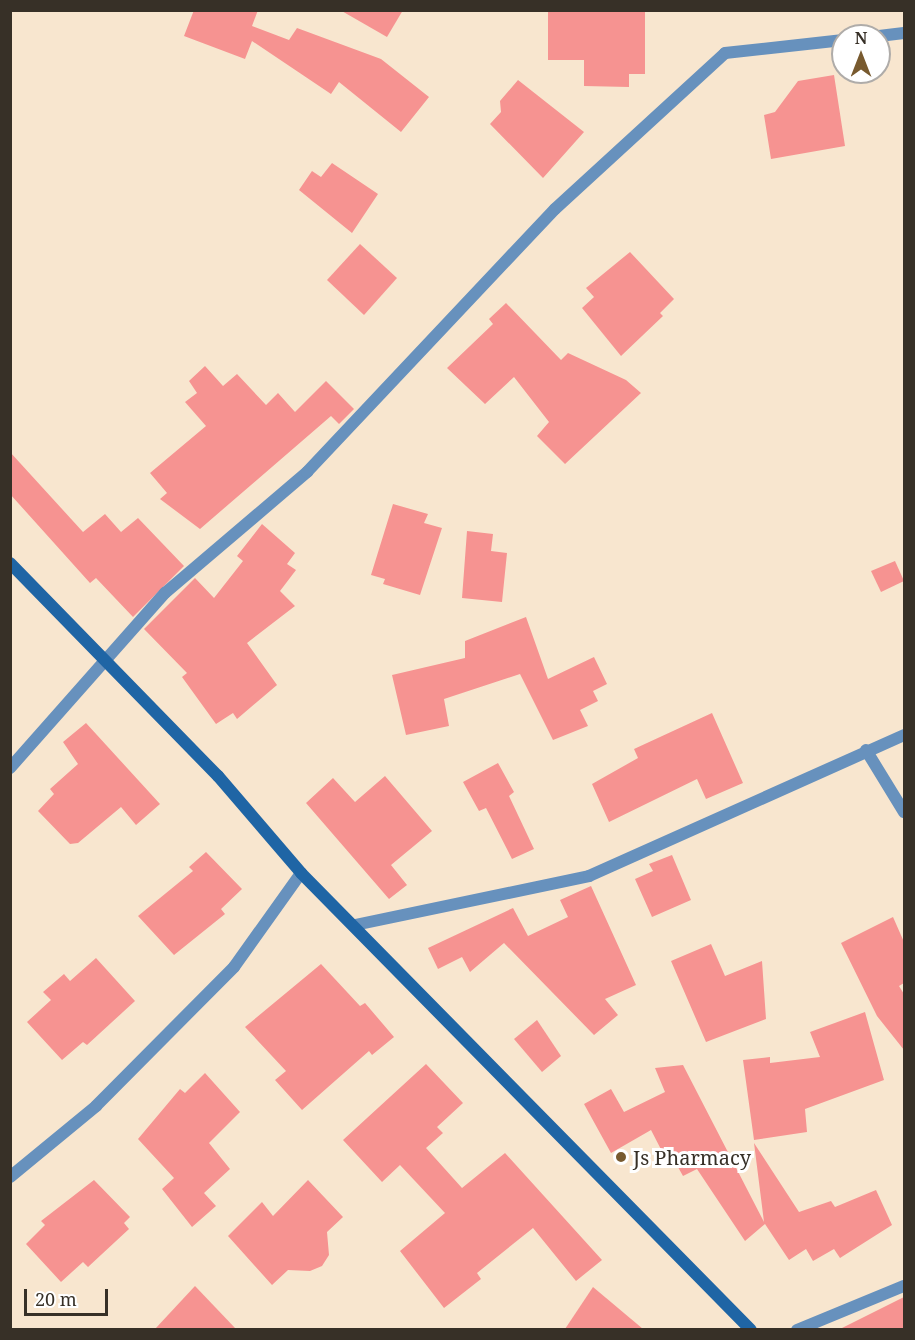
<!DOCTYPE html>
<style>
body{margin:0}
#map{position:relative;width:915px;height:1340px;overflow:hidden;background:#f8e6cf;font-family:"Noto Serif",serif}
div>[style]{position:absolute}
[style*='--x']{left:calc(var(--x)*1px);top:calc(var(--y)*1px);width:calc(var(--w)*1px);rotate:calc(var(--a)*1deg)}
.building>*{inset:0;background:#f69391}
.minor>*{height:12px;margin:-6px;padding:0 6px;transform-origin:6px;border-radius:6px;background:#6791bd}
.secondary>*{height:12px;margin:-6px;padding:0 6px;transform-origin:6px;border-radius:6px;background:#1f65a5}
.dots>*{width:16px;height:16px;translate:-50% -50%;box-sizing:border-box;border:3px solid #fff;border-radius:50%}
span{translate:-50% -50%;white-space:nowrap;text-align:center;line-height:1.15;-webkit-text-stroke:6px #fff;paint-order:stroke}
.poi-label{font-size:20px;color:#373027}
.left{translate:0 -50%;text-align:left}
.frame{position:absolute;inset:0;border:12px solid #373027;pointer-events:none}
.north{position:absolute;left:831px;top:24px;width:60px;height:60px;box-sizing:border-box;background:#fff;border:2px solid #afaca9;border-radius:50%;rotate:0deg;font-size:16px;font-weight:700;line-height:24px;text-align:center;color:#373027}
.north::after{content:'';display:block;margin:auto;width:21px;height:27px;background:#785a2f;clip-path:polygon(50% 0,100% 100%,50% 72%,0 100%)}
.scale{position:absolute;left:24px;top:1289px;width:84px;height:27px;box-sizing:border-box;border:3px solid #373027;border-top:0;padding-left:8px;font-size:18px;line-height:21px;white-space:nowrap;color:#373027;-webkit-text-stroke:4px #fff;paint-order:stroke}
</style>
<div id="map">
<div class="building">
<i style="clip-path:polygon(194px 10px,258px 10px,252px 26px,289px 40px,297px 28px,381px 59px,429px 97px,401px 132px,339px 82px,331px 94px,252px 41px,245px 59px,184px 36px)"></i>
<i style="clip-path:polygon(340px 10px,403px 10px,387px 37px)"></i>
<i style="clip-path:polygon(548px 10px,645px 10px,645px 74px,629px 74px,629px 87px,584px 86px,584px 60px,548px 60px)"></i>
<i style="clip-path:polygon(834px 75px,845px 146px,771px 159px,764px 115px,775px 112px,798px 81px)"></i>
<i style="clip-path:polygon(518px 80px,584px 132px,543px 178px,490px 124px,501px 112px,500px 101px)"></i>
<i style="clip-path:polygon(332px 163px,378px 194px,352px 233px,299px 190px,312px 171px,321px 177px)"></i>
<i style="clip-path:polygon(360px 244px,397px 278px,364px 315px,327px 280px)"></i>
<i style="clip-path:polygon(630px 252px,674px 299px,660px 313px,663px 316px,621px 356px,582px 308px,594px 297px,586px 288px)"></i>
<i style="clip-path:polygon(506px 303px,561px 360px,568px 353px,626px 380px,641px 393px,565px 464px,537px 436px,549px 422px,514px 377px,485px 404px,447px 368px,493px 324px,489px 319px)"></i>
<i style="clip-path:polygon(205px 366px,223px 386px,237px 374px,266px 405px,278px 393px,295px 412px,326px 381px,354px 409px,339px 424px,331px 416px,200px 529px,160px 499px,167px 493px,150px 473px,206px 426px,185px 402px,197px 393px,189px 381px)"></i>
<i style="clip-path:polygon(10px 452px,83px 532px,105px 514px,121px 532px,138px 518px,184px 566px,133px 617px,96px 578px,90px 583px,10px 494px)"></i>
<i style="clip-path:polygon(393px 504px,428px 514px,424px 523px,442px 528px,420px 595px,383px 584px,385px 579px,371px 575px)"></i>
<i style="clip-path:polygon(262px 524px,295px 553px,287px 564px,296px 570px,280px 591px,295px 606px,247px 643px,277px 685px,237px 719px,233px 713px,216px 724px,182px 677px,187px 673px,144px 629px,195px 578px,214px 598px,243px 561px,237px 556px)"></i>
<i style="clip-path:polygon(467px 531px,493px 534px,491px 551px,507px 553px,502px 602px,462px 598px)"></i>
<i style="clip-path:polygon(895px 561px,904px 581px,881px 592px,871px 571px)"></i>
<i style="clip-path:polygon(526px 617px,548px 679px,594px 657px,607px 684px,593px 691px,598px 701px,580px 710px,588px 726px,553px 740px,520px 674px,444px 699px,449px 726px,406px 735px,392px 675px,465px 658px,465px 641px)"></i>
<i style="clip-path:polygon(712px 713px,743px 783px,706px 799px,697px 779px,609px 822px,592px 784px,638px 758px,634px 749px)"></i>
<i style="clip-path:polygon(86px 723px,160px 804px,136px 825px,121px 807px,78px 843px,70px 844px,38px 811px,54px 794px,50px 789px,78px 764px,63px 742px)"></i>
<i style="clip-path:polygon(498px 763px,514px 792px,509px 796px,534px 849px,512px 859px,486px 808px,479px 811px,463px 782px)"></i>
<i style="clip-path:polygon(385px 776px,432px 831px,391px 865px,407px 885px,389px 899px,306px 803px,333px 778px,355px 802px)"></i>
<i style="clip-path:polygon(206px 852px,242px 889px,221px 909px,225px 914px,174px 955px,138px 916px,193px 871px,189px 867px)"></i>
<i style="clip-path:polygon(672px 855px,691px 900px,652px 917px,635px 879px,653px 871px,649px 864px)"></i>
<i style="clip-path:polygon(591px 886px,636px 985px,605px 999px,618px 1015px,594px 1035px,504px 943px,470px 972px,462px 957px,438px 969px,428px 948px,513px 908px,528px 936px,568px 917px,560px 900px)"></i>
<i style="clip-path:polygon(893px 917px,904px 942px,904px 983px,899px 986px,904px 994px,904px 1050px,877px 1016px,841px 943px)"></i>
<i style="clip-path:polygon(711px 944px,725px 976px,762px 961px,766px 1019px,706px 1042px,671px 961px)"></i>
<i style="clip-path:polygon(96px 958px,135px 1001px,87px 1045px,83px 1042px,62px 1060px,27px 1022px,51px 1000px,43px 992px,64px 974px,70px 981px)"></i>
<i style="clip-path:polygon(321px 964px,360px 1006px,365px 1003px,394px 1037px,372px 1055px,369px 1051px,302px 1110px,275px 1080px,286px 1071px,245px 1027px)"></i>
<i style="clip-path:polygon(865px 1012px,884px 1080px,805px 1109px,807px 1132px,754px 1140px,743px 1060px,770px 1057px,770px 1063px,820px 1057px,810px 1032px)"></i>
<i style="clip-path:polygon(537px 1020px,561px 1056px,542px 1072px,514px 1039px)"></i>
<i style="clip-path:polygon(426px 1064px,463px 1103px,437px 1127px,443px 1133px,426px 1148px,462px 1188px,505px 1153px,602px 1260px,576px 1281px,533px 1228px,477px 1273px,481px 1279px,444px 1308px,400px 1251px,445px 1213px,400px 1165px,382px 1182px,343px 1140px)"></i>
<i style="clip-path:polygon(683px 1065px,764px 1222px,754px 1143px,799px 1212px,831px 1201px,835px 1207px,876px 1190px,892px 1225px,840px 1258px,834px 1249px,813px 1261px,806px 1249px,789px 1260px,765px 1224px,745px 1241px,697px 1169px,683px 1176px,674px 1160px,668px 1163px,651px 1130px,611px 1153px,584px 1104px,611px 1089px,624px 1112px,665px 1092px,655px 1068px)"></i>
<i style="clip-path:polygon(205px 1073px,240px 1112px,209px 1143px,230px 1169px,204px 1193px,216px 1206px,192px 1227px,162px 1189px,174px 1178px,138px 1139px,180px 1089px,185px 1093px)"></i>
<i style="clip-path:polygon(94px 1180px,130px 1217px,124px 1223px,129px 1229px,88px 1267px,83px 1262px,61px 1282px,26px 1244px,45px 1225px,41px 1221px)"></i>
<i style="clip-path:polygon(308px 1180px,343px 1217px,327px 1232px,329px 1255px,322px 1266px,310px 1271px,288px 1270px,272px 1285px,228px 1236px,262px 1202px,273px 1216px)"></i>
<i style="clip-path:polygon(195px 1286px,236px 1329px,155px 1329px)"></i>
<i style="clip-path:polygon(593px 1287px,643px 1329px,565px 1329px)"></i>
<i style="clip-path:polygon(904px 1297px,904px 1329px,840px 1329px)"></i>
</div>
<div class="minor">
<i style="--x:879;--y:36;--w:25;--a:-7"></i>
<i style="--x:866;--y:750;--w:73;--a:58.5"></i>
<i style="--x:10;--y:768;--w:234;--a:-48.5"></i>
<i style="--x:165;--y:593;--w:187;--a:-40.4"></i>
<i style="--x:307;--y:472;--w:361;--a:-46.7"></i>
<i style="--x:555;--y:209;--w:231;--a:-42.5"></i>
<i style="--x:725;--y:53;--w:119;--a:-6.3"></i>
<i style="--x:355;--y:925;--w:239;--a:-11.8"></i>
<i style="--x:589;--y:876;--w:345;--a:-24.1"></i>
<i style="--x:10;--y:1177;--w:112;--a:-39.5"></i>
<i style="--x:96;--y:1106;--w:196;--a:-45.2"></i>
<i style="--x:234;--y:967;--w:115;--a:-54.5"></i>
<i style="--x:797;--y:1330;--w:116;--a:-22.4"></i>
</div>
<div class="secondary">
<i style="--x:10;--y:563;--w:298;--a:45.7"></i>
<i style="--x:218;--y:776;--w:128;--a:49.4"></i>
<i style="--x:301;--y:873;--w:641;--a:45.44"></i>
</div>
<div class="dots">
<i style="left:621px;top:1157px;background:#785a2f"></i>
</div>
<div class="poi-label">
<span class="left" style="left:633px;top:1157px">Js Pharmacy</span>
</div>
<div class="frame"></div>
<div class="north">N</div>
<div class="scale">20 m</div>
</div>
